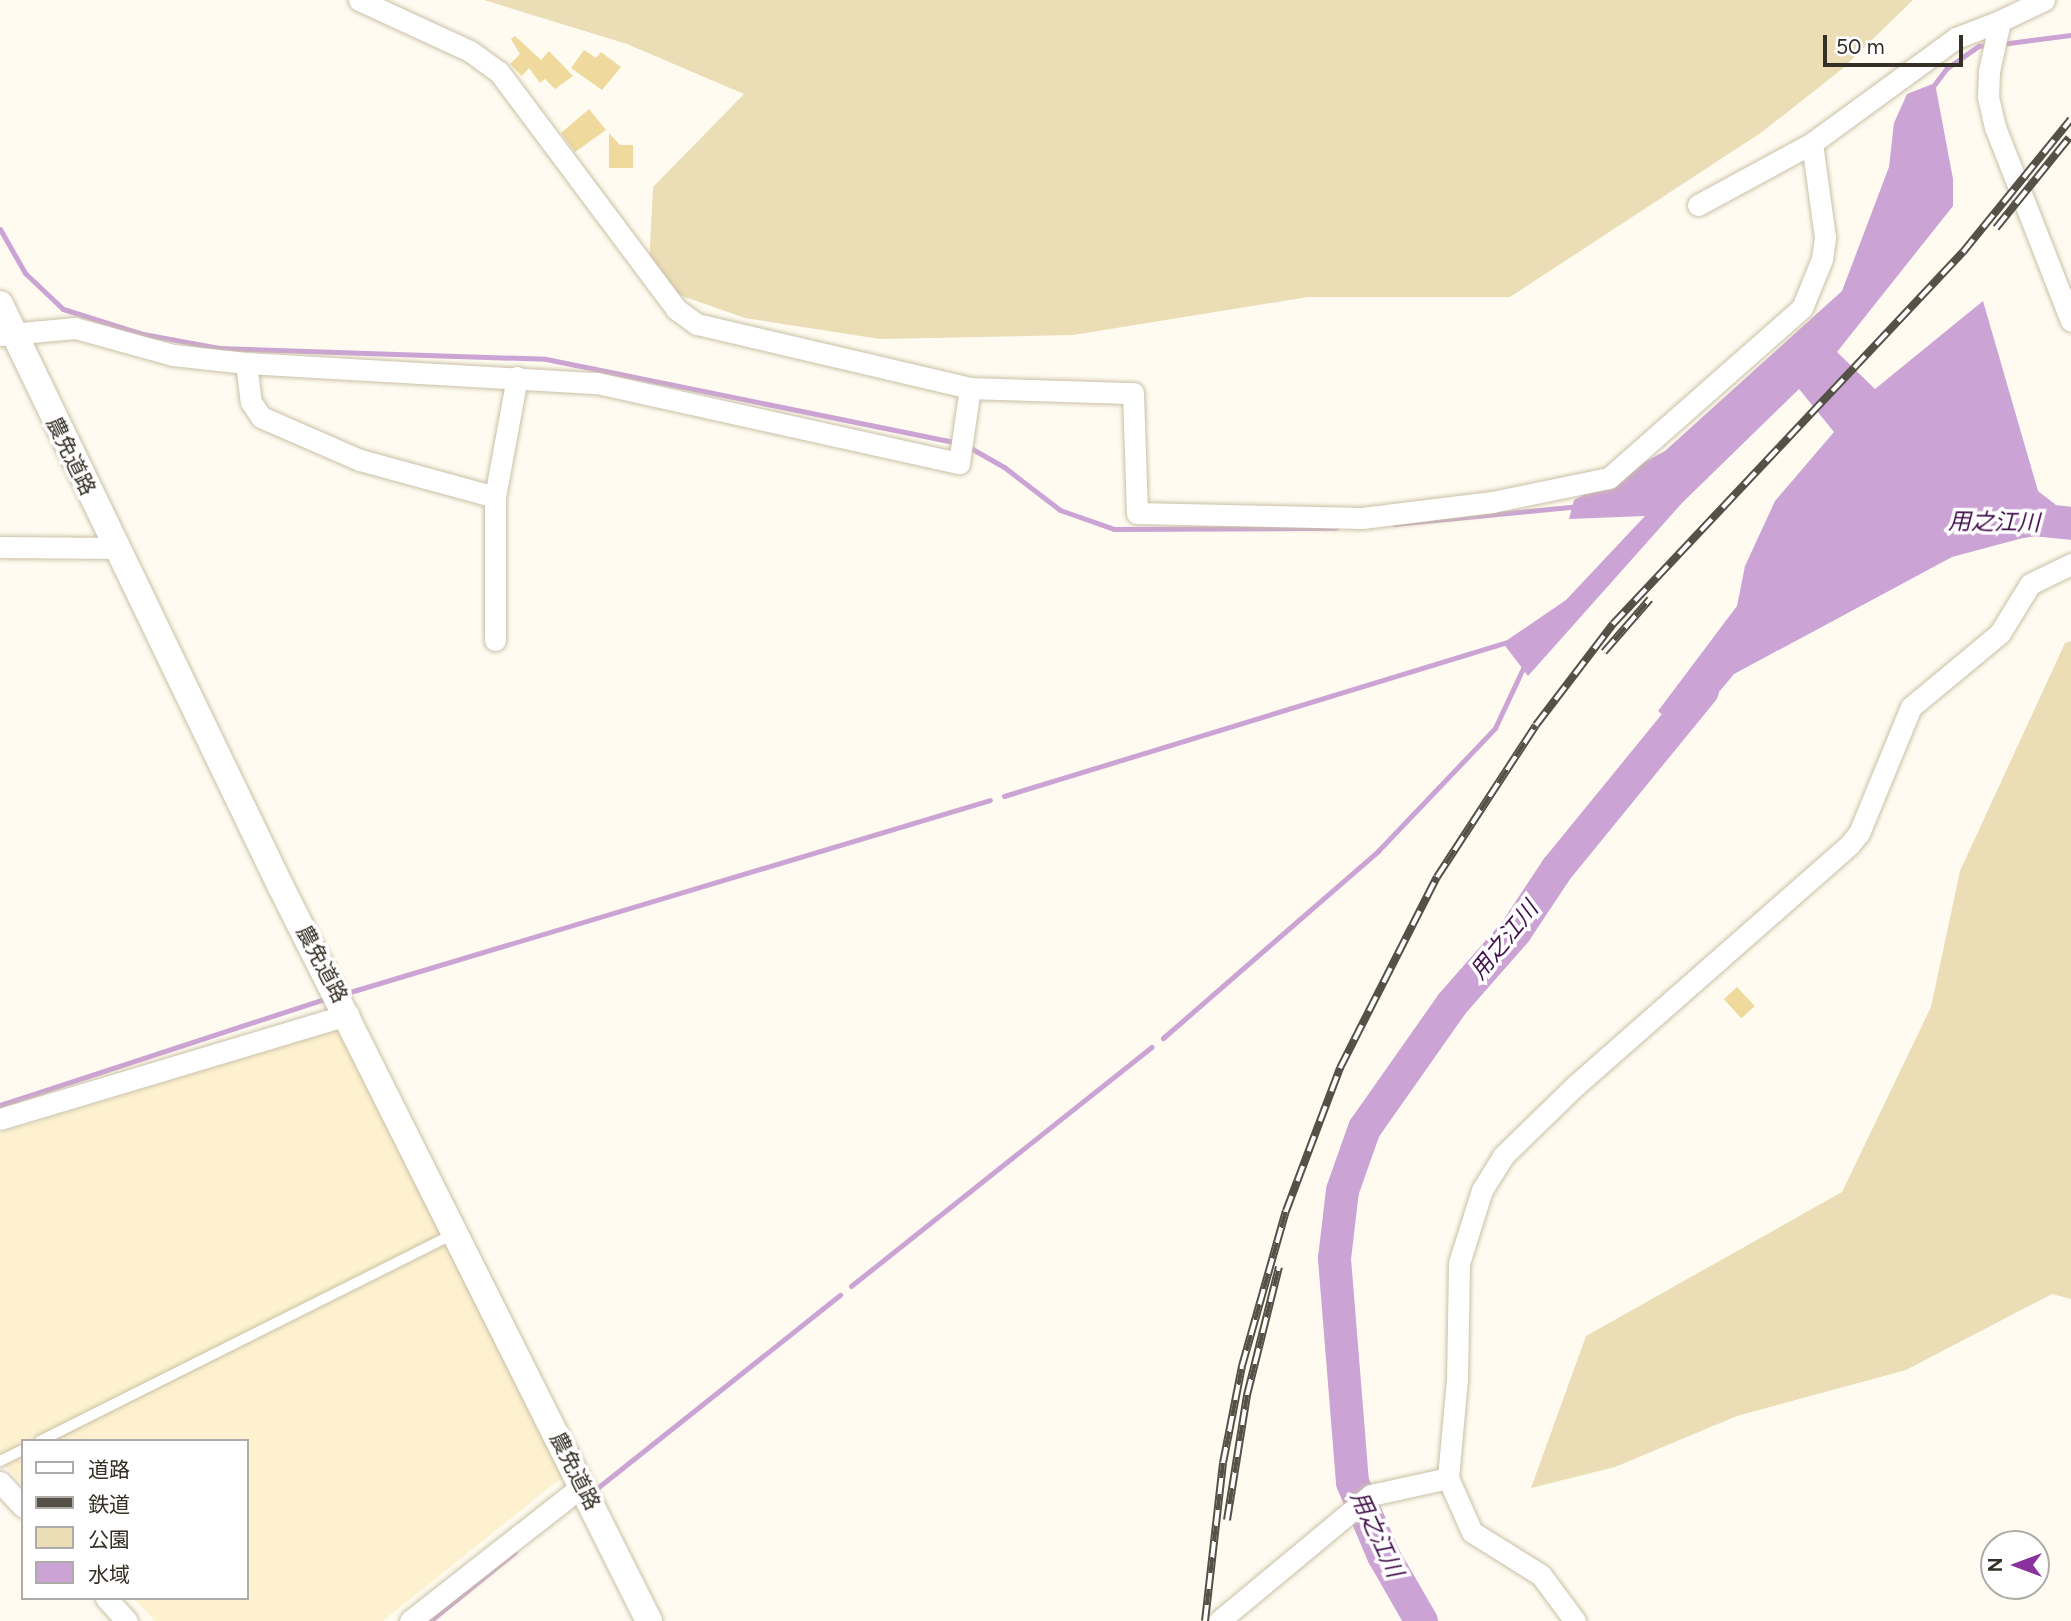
<!DOCTYPE html>
<meta charset="utf-8">
<style>
body{margin:0}
#map{position:relative;width:2071px;height:1621px;overflow:hidden;background:#fffbf0;font-family:Figtree,"Noto Sans JP",sans-serif}
div>[style]{position:absolute}
[style*='--x']{left:calc(var(--x)*1px);top:calc(var(--y)*1px);width:calc(var(--w)*1px);rotate:calc(var(--a)*1deg)}
.built>*{inset:0;background:#fdf1cf}
.green>*{inset:0;background:#ebddb6}
.water>*{inset:0;background:#cba3d4}
.stream>*{height:5px;margin:-2.5px;padding:0 2.5px;transform-origin:2.5px;border-radius:2.5px;background:#cba3d4}
.river>*{height:33px;margin:-16.5px;padding:0 16.5px;transform-origin:16.5px;border-radius:16.5px;background:#cba3d4}
.building>*{inset:0;background:#efd99c;transform-origin:0 0}
.roads{filter:drop-shadow(0 0 2px #c9c0a6) drop-shadow(0 0 2px #c9c0a6)}
.service>*{height:10px;margin:-5px;padding:0 5px;transform-origin:5px;border-radius:5px;background:#fff}
.minor>*{height:21px;margin:-10.5px;padding:0 10.5px;transform-origin:10.5px;border-radius:10.5px;background:#fff}
.tertiary>*{height:26px;margin:-13px;padding:0 13px;transform-origin:13px;border-radius:13px;background:#fff}
.rail>*{height:8px;margin-top:-4px;transform-origin:0;background:repeating-linear-gradient(90deg,#fff 0 16px,#555147 0 32px);box-sizing:border-box;border-block:2px solid #555147}
span{translate:-50% -50%;white-space:nowrap;text-align:center;line-height:1.15;-webkit-text-stroke:7px #fff;paint-order:stroke}
.street-label{font-size:21px;color:#343026}
.water-label{font-size:23px;color:#42104c;font-style:italic}
.legend{position:absolute;left:21px;top:1439px;width:228px;height:161px;box-sizing:border-box;background:#fff;border:2px solid #aeaca8;margin:0;padding:9px 12px;list-style:none;font-size:21px;color:#343026}
.legend li{display:flex;align-items:center;gap:14px;height:35px}
.legend b{width:35px;border:2px solid #aeaca8}
.north{position:absolute;left:1980px;top:1530px;width:70px;height:70px;box-sizing:border-box;background:#fff;border:2px solid #aeaca8;border-radius:50%;rotate:270deg;font-size:19px;font-weight:700;line-height:28px;text-align:center;color:#343026}
.north::after{content:'';display:block;margin:auto;width:24px;height:32px;background:#8a319d;clip-path:polygon(50% 0,100% 100%,50% 72%,0 100%)}
.scale{position:absolute;left:1823px;top:35px;width:140px;height:32px;box-sizing:border-box;border:4px solid #343026;border-top:0;padding-left:9px;font-size:21px;line-height:24px;white-space:nowrap;color:#343026;-webkit-text-stroke:5px #fff;paint-order:stroke}
</style>
<div id="map">
<div class="built">
<div style="clip-path:polygon(344px 1028px,565px 1475px,383px 1621px,155px 1621px,133px 1598px,247px 1598px,247px 1441px,23px 1441px,23px 1484px,0 1461px,0 1133px)"></div>
</div>
<div class="green">
<div style="clip-path:polygon(484px 0,1913px 0,1842px 69px,1762px 132px,1510px 297px,1308px 297px,1073px 335px,880px 339px,745px 318px,648px 284px,653px 187px,744px 94px,627px 44px)"></div>
<div style="clip-path:polygon(2071px 641px,2071px 1299px,2052px 1294px,1906px 1370px,1737px 1416px,1615px 1467px,1531px 1488px,1586px 1336px,1842px 1192px,1931px 1007px,1960px 871px,2065px 643px)"></div>
</div>
<div class="water">
<div style="clip-path:polygon(1935px 83px,1953px 179px,1953px 206px,1837px 352px,1875px 389px,1983px 301px,2038px 491px,2056px 505px,2045px 532px,1952px 557px,1734px 674px,1684px 734px,1658px 711px,1737px 606px,1745px 566px,1775px 501px,1834px 432px,1799px 389px,1682px 503px,1528px 676px,1503px 643px,1566px 600px,1645px 516px,1569px 519px,1574px 500px,1665px 451px,1842px 291px,1889px 167px,1894px 123px,1907px 94px)"></div>
</div>
<div class="stream">
<div style="--x:2001;--y:44;--w:71;--a:-7.3"></div>
<div style="--x:1931;--y:89;--w:26;--a:-53"></div>
<div style="--x:1947;--y:68;--w:39;--a:-35"></div>
<div style="--x:1979;--y:46;--w:9;--a:-6"></div>
<div style="--x:0;--y:229;--w:51;--a:60.4"></div>
<div style="--x:25;--y:273;--w:52;--a:43.5"></div>
<div style="--x:63;--y:309;--w:84;--a:17.4"></div>
<div style="--x:143;--y:334;--w:77;--a:10.4"></div>
<div style="--x:219;--y:348;--w:327;--a:1.9"></div>
<div style="--x:546;--y:359;--w:416;--a:11.5"></div>
<div style="--x:967;--y:446;--w:43;--a:29.6"></div>
<div style="--x:1004;--y:467;--w:71;--a:37.5"></div>
<div style="--x:1060;--y:510;--w:57;--a:19.4"></div>
<div style="--x:1114;--y:529;--w:222;--a:-0.3"></div>
<div style="--x:1394;--y:524;--w:187;--a:-5.5"></div>
<div style="--x:1004;--y:796;--w:526;--a:-17.02"></div>
<div style="--x:350;--y:992;--w:668;--a:-16.7"></div>
<div style="--x:1163;--y:1038;--w:285;--a:-41"></div>
<div style="--x:1378;--y:851;--w:170;--a:-46.4"></div>
<div style="--x:1495;--y:728;--w:71;--a:-64.9"></div>
<div style="--x:0;--y:1105;--w:341;--a:-18.1"></div>
<div style="--x:851;--y:1286;--w:384;--a:-38.5"></div>
<div style="--x:596;--y:1489;--w:312;--a:-38.5"></div>
<div style="--x:430;--y:1621;--w:109;--a:-39.1"></div>
</div>
<div class="river">
<div style="--x:2007;--y:523;--w:27;--a:-8"></div>
<div style="--x:2034;--y:519;--w:37;--a:6"></div>
<div style="--x:1421;--y:1621;--w:76;--a:-119.9"></div>
<div style="--x:1383;--y:1555;--w:79;--a:-113"></div>
<div style="--x:1352;--y:1482;--w:225;--a:-94.6"></div>
<div style="--x:1334;--y:1258;--w:68;--a:-83.3"></div>
<div style="--x:1342;--y:1190;--w:66;--a:-70.5"></div>
<div style="--x:1364;--y:1128;--w:151;--a:-54.9"></div>
<div style="--x:1451;--y:1004;--w:97;--a:-48.8"></div>
<div style="--x:1515;--y:931;--w:74;--a:-56.5"></div>
<div style="--x:1556;--y:869;--w:231;--a:-50.8"></div>
</div>
<div class="building">
<div style="clip-path:polygon(515px 36px,541px 60px,549px 51px,573px 76px,555px 89px,545px 79px,540px 83px,529px 68px,522px 76px,510px 64px,520px 54px,511px 39px)"></div>
<div style="clip-path:polygon(584px 50px,596px 58px,601px 52px,621px 67px,602px 90px,571px 68px)"></div>
<div style="clip-path:polygon(589px 109px,606px 130px,575px 152px,561px 133px)"></div>
<div style="clip-path:polygon(609px 133px,620px 145px,633px 145px,633px 168px,609px 168px)"></div>
<div style="left:1737px;top:987px;width:26px;height:18px;rotate:47deg"></div>
</div>
<div class="roads">
<div class="service">
<div style="--x:40;--y:1441;--w:463;--a:-26.6"></div>
<div style="--x:0;--y:1461;--w:25;--a:-26"></div>
</div>
<div class="minor">
<div style="--x:359;--y:0;--w:122;--a:24.7"></div>
<div style="--x:470;--y:51;--w:36;--a:36"></div>
<div style="--x:499;--y:72;--w:296;--a:53.2"></div>
<div style="--x:676;--y:309;--w:26;--a:36"></div>
<div style="--x:697;--y:324;--w:280;--a:13.2"></div>
<div style="--x:970;--y:388;--w:163;--a:1.8"></div>
<div style="--x:1133;--y:393;--w:120;--a:88.1"></div>
<div style="--x:1137;--y:513;--w:225;--a:1.3"></div>
<div style="--x:1362;--y:518;--w:131;--a:-7"></div>
<div style="--x:1492;--y:502;--w:119;--a:-11.6"></div>
<div style="--x:1609;--y:478;--w:257;--a:-41.4"></div>
<div style="--x:1802;--y:308;--w:53;--a:-67.8"></div>
<div style="--x:1822;--y:259;--w:22;--a:-82"></div>
<div style="--x:1825;--y:237;--w:95;--a:-97.9"></div>
<div style="--x:2044;--y:0;--w:49;--a:154.5"></div>
<div style="--x:2000;--y:21;--w:51;--a:102.4"></div>
<div style="--x:1989;--y:71;--w:26;--a:92"></div>
<div style="--x:1988;--y:97;--w:31;--a:77"></div>
<div style="--x:1995;--y:127;--w:208;--a:68.6"></div>
<div style="--x:1698;--y:205;--w:130;--a:-28.5"></div>
<div style="--x:1812;--y:143;--w:178;--a:-36.1"></div>
<div style="--x:1956;--y:38;--w:47;--a:-21.1"></div>
<div style="--x:0;--y:335;--w:75;--a:-5.3"></div>
<div style="--x:75;--y:328;--w:102;--a:15.4"></div>
<div style="--x:173;--y:355;--w:73;--a:6.3"></div>
<div style="--x:246;--y:363;--w:352;--a:3.3"></div>
<div style="--x:597;--y:383;--w:371;--a:12.5"></div>
<div style="--x:959;--y:463;--w:76;--a:-81.7"></div>
<div style="--x:246;--y:363;--w:39;--a:83"></div>
<div style="--x:251;--y:402;--w:18;--a:56"></div>
<div style="--x:261;--y:417;--w:108;--a:23.5"></div>
<div style="--x:360;--y:460;--w:140;--a:15.3"></div>
<div style="--x:0;--y:547;--w:116;--a:0.5"></div>
<div style="--x:495;--y:640;--w:143;--a:-90"></div>
<div style="--x:495;--y:497;--w:122;--a:-79.6"></div>
<div style="--x:0;--y:1119;--w:364;--a:-16.7"></div>
<div style="--x:0;--y:1482;--w:34;--a:47"></div>
<div style="--x:106;--y:1598;--w:31;--a:48"></div>
<div style="--x:410;--y:1621;--w:219;--a:-38.1"></div>
<div style="--x:1219;--y:1621;--w:197;--a:-39.7"></div>
<div style="--x:1371;--y:1495;--w:79;--a:-12.4"></div>
<div style="--x:1575;--y:1621;--w:57;--a:-126.5"></div>
<div style="--x:1541;--y:1575;--w:81;--a:-148.1"></div>
<div style="--x:1472;--y:1532;--w:59;--a:-114"></div>
<div style="--x:1448;--y:1478;--w:98;--a:-84.8"></div>
<div style="--x:1457;--y:1380;--w:117;--a:-89"></div>
<div style="--x:1459;--y:1263;--w:77;--a:-72.5"></div>
<div style="--x:1482;--y:1190;--w:40;--a:-58"></div>
<div style="--x:1503;--y:1156;--w:102;--a:-44.2"></div>
<div style="--x:1576;--y:1085;--w:365;--a:-41.3"></div>
<div style="--x:1850;--y:844;--w:14;--a:-51"></div>
<div style="--x:1859;--y:833;--w:136;--a:-67.6"></div>
<div style="--x:1911;--y:707;--w:116;--a:-39.7"></div>
<div style="--x:2000;--y:633;--w:57;--a:-58.5"></div>
<div style="--x:2030;--y:584;--w:46;--a:-26"></div>
</div>
<div class="tertiary">
<div style="--x:0;--y:304;--w:647;--a:64.27"></div>
<div style="--x:281;--y:887;--w:821;--a:63.37"></div>
</div>
</div>
<div class="rail">
<div style="--x:1996;--y:228;--w:116;--a:-51"></div>
<div style="--x:1604;--y:652;--w:70;--a:-49"></div>
<div style="--x:1227;--y:1520;--w:127;--a:-80.9"></div>
<div style="--x:1247;--y:1395;--w:132;--a:-76"></div>
<div style="--x:1205;--y:1621;--w:159;--a:-83.5"></div>
<div style="--x:1223;--y:1463;--w:99;--a:-78.9"></div>
<div style="--x:1242;--y:1366;--w:161;--a:-74.2"></div>
<div style="--x:1286;--y:1211;--w:153;--a:-69.3"></div>
<div style="--x:1340;--y:1068;--w:214;--a:-63.1"></div>
<div style="--x:1437;--y:877;--w:181;--a:-56.9"></div>
<div style="--x:1536;--y:725;--w:127;--a:-52.7"></div>
<div style="--x:1613;--y:624;--w:511;--a:-46.75"></div>
<div style="--x:1963;--y:252;--w:171;--a:-50.9"></div>
</div>
<div class="street-label">
<span style="left:71px;top:456px;rotate:64deg">農免道路</span>
<span style="left:322px;top:964px;rotate:62deg">農免道路</span>
<span style="left:575px;top:1471px;rotate:63deg">農免道路</span>
</div>
<div class="water-label">
<span style="left:1994px;top:522px;rotate:1deg">用之江川</span>
<span style="left:1504px;top:940px;rotate:-51deg">用之江川</span>
<span style="left:1377px;top:1534px;rotate:65deg">用之江川</span>
</div>
<ul class="legend">
<li><b style="height:9px;background:#fff"></b>道路</li>
<li><b style="height:9px;background:#555147"></b>鉄道</li>
<li><b style="height:19px;background:#ebddb6"></b>公園</li>
<li><b style="height:19px;background:#cba3d4"></b>水域</li>
</ul>
<div class="north">N</div>
<div class="scale">50 m</div>
</div>
